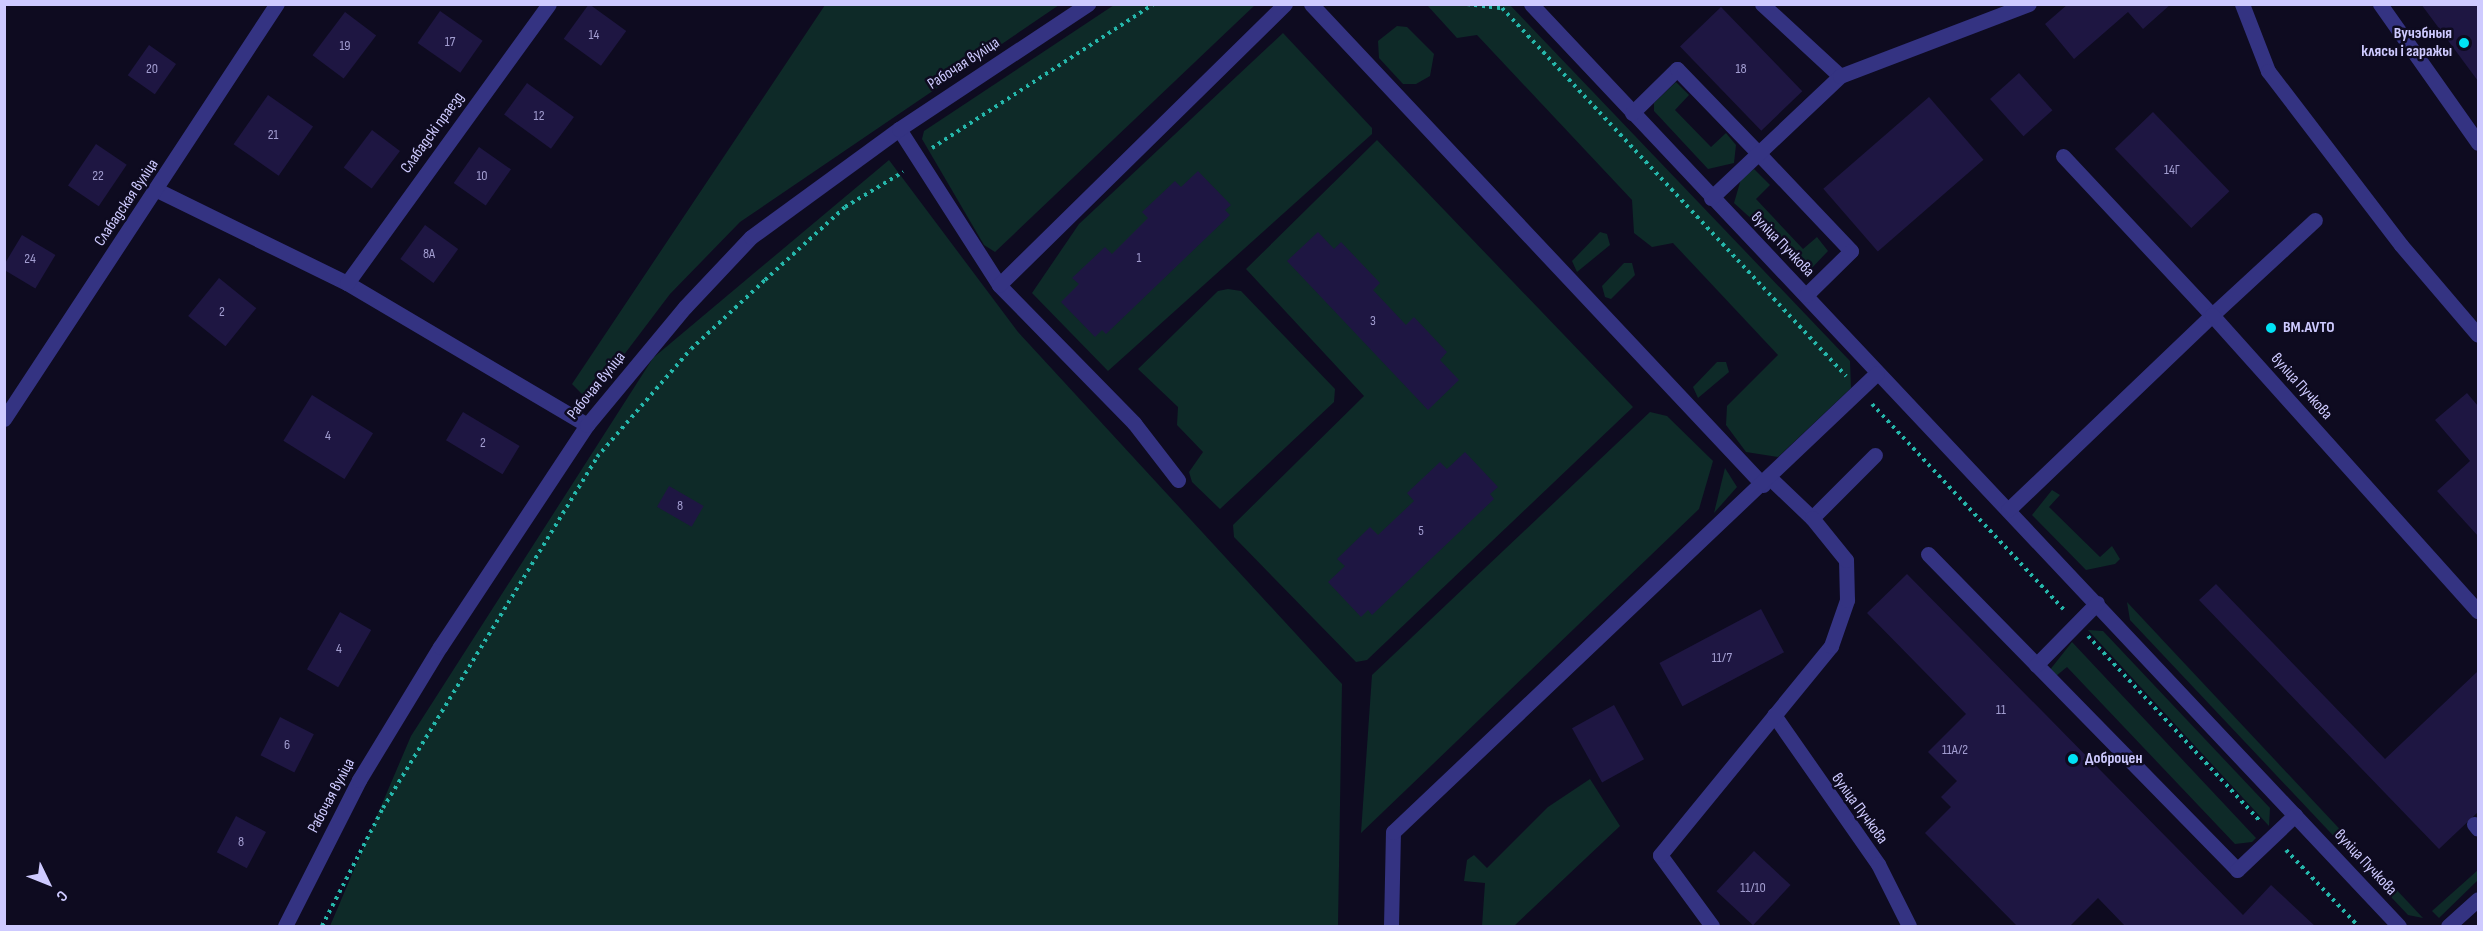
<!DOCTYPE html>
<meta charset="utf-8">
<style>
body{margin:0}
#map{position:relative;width:2483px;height:931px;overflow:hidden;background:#0e0b20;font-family:"Sofia Sans Condensed",sans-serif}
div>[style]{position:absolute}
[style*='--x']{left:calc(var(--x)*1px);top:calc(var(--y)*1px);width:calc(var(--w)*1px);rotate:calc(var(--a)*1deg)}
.green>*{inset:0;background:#0e2a28}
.building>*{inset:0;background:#1e1642;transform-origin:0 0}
.path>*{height:4px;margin-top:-2px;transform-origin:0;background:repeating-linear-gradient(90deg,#25b7ab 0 3px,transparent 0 7.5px)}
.minor>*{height:15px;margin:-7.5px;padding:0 7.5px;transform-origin:7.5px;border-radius:7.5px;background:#343382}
.dots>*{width:16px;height:16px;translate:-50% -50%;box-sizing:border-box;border:3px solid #0e0b20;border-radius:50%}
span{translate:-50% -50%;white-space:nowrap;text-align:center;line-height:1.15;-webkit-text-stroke:5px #0e0b20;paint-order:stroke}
.number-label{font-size:14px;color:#a29dd0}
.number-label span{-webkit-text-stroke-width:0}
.poi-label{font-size:16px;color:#cecaff;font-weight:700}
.right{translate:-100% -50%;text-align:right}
.left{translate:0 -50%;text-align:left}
.street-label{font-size:16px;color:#cecaff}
.frame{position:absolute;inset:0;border:6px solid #cecaff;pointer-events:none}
.north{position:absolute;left:18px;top:853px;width:60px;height:60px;-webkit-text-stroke:4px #0e0b20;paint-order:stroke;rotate:133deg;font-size:16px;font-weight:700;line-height:24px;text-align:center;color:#cecaff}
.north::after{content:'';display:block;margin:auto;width:21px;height:27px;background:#cecaff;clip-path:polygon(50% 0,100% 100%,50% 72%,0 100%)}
</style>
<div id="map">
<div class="green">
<div style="clip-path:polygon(825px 5px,1059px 5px,740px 222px,670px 294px,589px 401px,572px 384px)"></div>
<div style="clip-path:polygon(1114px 5px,1255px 5px,995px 252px,984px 245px,922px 139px,924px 131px)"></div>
<div style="clip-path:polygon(1427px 5px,1510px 5px,1850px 361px,1851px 388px,1778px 457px,1746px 452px,1726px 425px,1727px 406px,1778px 355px,1673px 243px,1652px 247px,1634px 233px,1632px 200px,1477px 35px,1457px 38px)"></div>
<div style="clip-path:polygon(1397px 26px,1407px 27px,1434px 54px,1430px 76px,1416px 84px,1403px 84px,1379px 58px,1378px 41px)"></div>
<div style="clip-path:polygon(1283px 33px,1372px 128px,1372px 134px,1108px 371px,1032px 293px,1079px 224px)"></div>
<div style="clip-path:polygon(1676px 82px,1689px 95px,1675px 110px,1711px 147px,1726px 133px,1736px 145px,1734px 163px,1708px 169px,1654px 111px,1654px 103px)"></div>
<div style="clip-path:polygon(1377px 140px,1633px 407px,1367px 660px,1356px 662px,1234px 537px,1233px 525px,1364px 396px,1246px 269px)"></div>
<div style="clip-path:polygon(889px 160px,1018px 332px,1342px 684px,1338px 926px,330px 926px,411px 736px,653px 358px)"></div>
<div style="clip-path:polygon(1754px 169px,1770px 185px,1756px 199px,1803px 249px,1817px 237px,1828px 251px,1809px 271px,1734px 203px,1741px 179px)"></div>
<div style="clip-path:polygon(1600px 232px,1607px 234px,1610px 245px,1577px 272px,1572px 261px)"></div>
<div style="clip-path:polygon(1624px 263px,1632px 263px,1635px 275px,1611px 299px,1605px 297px,1602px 286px)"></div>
<div style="clip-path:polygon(1228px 289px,1241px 291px,1335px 389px,1334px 402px,1220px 509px,1192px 482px,1189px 472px,1203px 452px,1177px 425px,1178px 407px,1138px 369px,1218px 291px)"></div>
<div style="clip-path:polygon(1717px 362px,1726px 362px,1729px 372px,1698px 398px,1693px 387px)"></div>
<div style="clip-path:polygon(1650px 412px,1667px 416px,1713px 461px,1699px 509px,1361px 833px,1372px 675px)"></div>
<div style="clip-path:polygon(1725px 468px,1737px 487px,1714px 513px)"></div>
<div style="clip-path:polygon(2052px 490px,2060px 495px,2049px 507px,2100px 557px,2112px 546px,2120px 559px,2115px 564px,2086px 570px,2032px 515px)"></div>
<div style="clip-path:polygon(2127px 602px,2423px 918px,2408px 915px,2130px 620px)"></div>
<div style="clip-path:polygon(2088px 630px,2103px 631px,2270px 808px,2269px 826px)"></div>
<div style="clip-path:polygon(2072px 642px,2256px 838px,2252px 842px,2235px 844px,2067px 667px,2056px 676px,2049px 671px)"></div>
<div style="clip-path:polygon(1590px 779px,1620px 826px,1514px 926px,1482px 926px,1485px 883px,1464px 881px,1467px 860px,1474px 855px,1487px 868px,1548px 807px)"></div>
<div style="clip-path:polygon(2478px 870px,2478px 880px,2439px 918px,2432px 911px)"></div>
</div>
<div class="building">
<div style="left:589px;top:4px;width:46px;height:43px;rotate:36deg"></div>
<div style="clip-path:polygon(2068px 4px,2171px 4px,2143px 29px,2128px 12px,2074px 59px,2045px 24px)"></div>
<div style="clip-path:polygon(2421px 4px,2478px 4px,2478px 81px)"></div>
<div style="left:1721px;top:7px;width:117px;height:57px;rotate:46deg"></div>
<div style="left:440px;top:11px;width:52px;height:39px;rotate:35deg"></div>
<div style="left:345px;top:12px;width:39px;height:54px;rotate:37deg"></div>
<div style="left:149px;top:45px;width:33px;height:37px;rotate:35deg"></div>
<div style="left:2019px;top:73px;width:50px;height:39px;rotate:48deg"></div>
<div style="left:527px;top:83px;width:58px;height:39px;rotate:36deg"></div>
<div style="left:268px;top:95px;width:55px;height:60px;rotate:35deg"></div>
<div style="left:1929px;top:97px;width:83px;height:140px;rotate:49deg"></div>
<div style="left:2153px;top:112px;width:110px;height:53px;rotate:46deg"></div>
<div style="left:372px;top:130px;width:35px;height:47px;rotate:37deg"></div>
<div style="left:96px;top:144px;width:37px;height:50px;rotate:34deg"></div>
<div style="left:479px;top:147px;width:39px;height:44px;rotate:35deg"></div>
<div style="clip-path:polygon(1198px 171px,1231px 205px,1225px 210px,1230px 215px,1106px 334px,1102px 330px,1095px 337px,1061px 302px,1079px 284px,1072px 278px,1105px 247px,1112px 254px,1148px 218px,1142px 212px,1175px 181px,1181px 187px)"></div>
<div style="left:425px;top:225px;width:41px;height:42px;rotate:36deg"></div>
<div style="clip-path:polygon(1318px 232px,1334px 249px,1341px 242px,1380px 283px,1373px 290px,1406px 325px,1414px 317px,1447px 352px,1440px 360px,1459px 380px,1428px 410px,1287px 261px)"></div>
<div style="left:22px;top:235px;width:39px;height:39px;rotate:31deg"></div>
<div style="left:219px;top:278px;width:48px;height:49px;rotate:39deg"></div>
<div style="clip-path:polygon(2467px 393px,2478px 406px,2478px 536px,2437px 491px,2470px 461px,2435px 420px)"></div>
<div style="left:312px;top:395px;width:72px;height:54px;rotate:32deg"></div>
<div style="left:463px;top:412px;width:66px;height:33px;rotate:31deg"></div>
<div style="clip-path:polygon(1465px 452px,1498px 487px,1490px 494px,1494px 499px,1372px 615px,1368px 610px,1361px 617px,1328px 582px,1345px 566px,1337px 559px,1370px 527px,1378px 535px,1414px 501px,1407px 493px,1440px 462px,1447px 469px)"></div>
<div style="left:669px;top:486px;width:40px;height:24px;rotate:30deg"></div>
<div style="clip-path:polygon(1907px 574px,2243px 915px,2271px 885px,2316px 927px,2126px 927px,2098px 898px,2069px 927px,2018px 927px,1925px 833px,1951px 807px,1941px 797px,1957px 781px,1928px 752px,1966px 714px,1867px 613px)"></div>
<div style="clip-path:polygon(2216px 584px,2385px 759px,2478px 671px,2478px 812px,2439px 849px,2199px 600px)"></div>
<div style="left:1761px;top:609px;width:49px;height:115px;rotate:62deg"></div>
<div style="left:340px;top:612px;width:36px;height:66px;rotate:30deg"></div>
<div style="left:1614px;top:705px;width:62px;height:48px;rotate:61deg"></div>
<div style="left:280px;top:717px;width:38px;height:43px;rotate:27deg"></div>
<div style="left:236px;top:816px;width:34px;height:41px;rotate:28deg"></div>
<div style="left:1754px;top:851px;width:50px;height:55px;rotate:43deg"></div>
</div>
<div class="path">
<div style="--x:1467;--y:4;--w:35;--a:7"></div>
<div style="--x:1502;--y:8;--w:504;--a:46.93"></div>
<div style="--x:932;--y:148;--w:265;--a:-33"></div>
<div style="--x:1872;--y:404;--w:283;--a:47"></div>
<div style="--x:2088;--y:636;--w:254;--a:47.1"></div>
<div style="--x:2286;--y:850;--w:105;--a:46.5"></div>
<div style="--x:322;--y:926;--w:133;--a:-62.7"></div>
<div style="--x:383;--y:808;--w:411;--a:-58.6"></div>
<div style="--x:597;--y:457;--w:143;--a:-49"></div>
<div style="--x:691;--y:349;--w:101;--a:-43"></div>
<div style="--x:765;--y:280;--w:108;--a:-42.4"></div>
<div style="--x:845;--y:207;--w:68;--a:-31.1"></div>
</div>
<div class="minor">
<div style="--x:1311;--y:4;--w:660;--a:46.78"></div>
<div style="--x:1531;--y:4;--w:1266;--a:46.73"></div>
<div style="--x:1762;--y:4;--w:106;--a:42.7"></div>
<div style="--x:2242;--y:4;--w:72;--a:68.8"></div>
<div style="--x:2268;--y:71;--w:219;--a:52.6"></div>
<div style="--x:2401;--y:245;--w:118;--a:49.5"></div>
<div style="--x:2380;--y:4;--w:170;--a:54.8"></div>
<div style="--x:1632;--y:113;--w:63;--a:-44.4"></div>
<div style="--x:1677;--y:69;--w:120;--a:46"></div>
<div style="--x:1760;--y:155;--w:132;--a:46.5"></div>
<div style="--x:1851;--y:251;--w:63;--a:135.6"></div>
<div style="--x:899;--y:129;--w:185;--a:57.3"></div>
<div style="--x:999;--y:285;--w:193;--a:45.6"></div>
<div style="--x:1134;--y:423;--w:72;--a:52.3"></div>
<div style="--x:2063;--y:156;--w:218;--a:46.9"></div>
<div style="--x:2212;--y:315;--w:140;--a:-42.7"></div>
<div style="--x:157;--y:190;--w:212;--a:26.1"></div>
<div style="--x:347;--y:283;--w:279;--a:30.6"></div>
<div style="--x:1711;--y:198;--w:178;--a:-43.4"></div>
<div style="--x:1840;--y:76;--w:202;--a:-20.9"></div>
<div style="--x:347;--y:283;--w:344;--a:-54.1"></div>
<div style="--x:999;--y:285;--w:401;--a:-44.5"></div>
<div style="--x:4;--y:419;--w:497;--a:-56.7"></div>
<div style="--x:1770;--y:478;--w:58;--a:43.6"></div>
<div style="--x:1812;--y:518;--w:89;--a:-45"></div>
<div style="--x:2008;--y:510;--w:282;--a:-43.7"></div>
<div style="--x:2212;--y:315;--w:398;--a:48.1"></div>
<div style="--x:1928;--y:554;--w:442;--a:45.6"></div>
<div style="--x:2237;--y:870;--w:80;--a:-43.5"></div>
<div style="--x:2036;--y:665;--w:87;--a:-45.5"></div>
<div style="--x:1774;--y:715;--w:182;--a:55.1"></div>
<div style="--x:1878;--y:864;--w:69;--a:63.4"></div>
<div style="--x:2474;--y:824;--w:6;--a:51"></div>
<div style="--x:285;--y:926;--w:164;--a:-63.1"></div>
<div style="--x:359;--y:780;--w:156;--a:-58.7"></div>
<div style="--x:440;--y:647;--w:266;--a:-56.5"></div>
<div style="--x:587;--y:425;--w:153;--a:-50.3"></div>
<div style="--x:685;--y:307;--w:96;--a:-46.7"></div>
<div style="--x:751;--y:237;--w:183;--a:-36.1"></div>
<div style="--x:899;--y:129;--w:227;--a:-33.5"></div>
<div style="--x:1391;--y:926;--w:94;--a:-88.8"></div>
<div style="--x:1393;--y:832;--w:667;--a:-43.48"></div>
<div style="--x:1712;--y:926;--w:88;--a:-126.2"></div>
<div style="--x:1660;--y:855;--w:270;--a:-50.7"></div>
<div style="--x:1831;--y:646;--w:49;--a:-70.8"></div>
<div style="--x:1847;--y:600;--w:40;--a:-91.4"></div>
<div style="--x:1846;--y:560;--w:54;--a:-129"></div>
<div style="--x:2448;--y:926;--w:40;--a:-42"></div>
</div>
<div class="dots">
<div style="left:2464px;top:43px;background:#00e2f5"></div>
<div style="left:2271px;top:328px;background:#00e2f5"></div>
<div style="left:2073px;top:759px;background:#00e2f5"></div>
</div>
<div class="number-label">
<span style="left:594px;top:35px">14</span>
<span style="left:450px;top:42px">17</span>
<span style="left:345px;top:46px">19</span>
<span style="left:152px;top:69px">20</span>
<span style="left:1741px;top:69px">18</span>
<span style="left:539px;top:116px">12</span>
<span style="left:273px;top:135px">21</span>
<span style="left:2172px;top:170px">14Г</span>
<span style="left:98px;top:176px">22</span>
<span style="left:482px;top:176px">10</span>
<span style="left:429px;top:254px">8А</span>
<span style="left:1139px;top:258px">1</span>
<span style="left:30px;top:259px">24</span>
<span style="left:222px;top:312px">2</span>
<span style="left:1373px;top:321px">3</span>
<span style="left:328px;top:436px">4</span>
<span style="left:483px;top:443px">2</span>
<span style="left:680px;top:506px">8</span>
<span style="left:1421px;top:531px">5</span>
<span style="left:339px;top:649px">4</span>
<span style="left:1722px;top:658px">11/7</span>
<span style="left:2001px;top:710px">11</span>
<span style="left:287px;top:745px">6</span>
<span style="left:1955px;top:750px">11А/2</span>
<span style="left:241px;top:842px">8</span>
<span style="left:1753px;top:888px">11/10</span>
</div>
<div class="poi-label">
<span class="right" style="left:2452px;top:43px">Вучэбныя<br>клясы і гаражы</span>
<span class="left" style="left:2283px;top:328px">BM.AVTO</span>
<span class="left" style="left:2085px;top:759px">Доброцен</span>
</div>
<div class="street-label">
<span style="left:964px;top:64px;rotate:-33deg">Рабочая вуліца</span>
<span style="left:433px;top:133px;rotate:-54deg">Слабадскі праезд</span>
<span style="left:127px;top:203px;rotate:-56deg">Слабадская вуліца</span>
<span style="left:1782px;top:245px;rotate:46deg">вуліца Пучкова</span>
<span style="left:597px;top:386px;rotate:-51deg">Рабочая вуліца</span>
<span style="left:2301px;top:387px;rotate:48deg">вуліца Пучкова</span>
<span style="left:332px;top:796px;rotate:-62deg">Рабочая вуліца</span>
<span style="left:1859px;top:809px;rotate:54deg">вуліца Пучкова</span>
<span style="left:2365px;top:863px;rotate:47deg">вуліца Пучкова</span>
</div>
<div class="frame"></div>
<div class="north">С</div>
</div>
